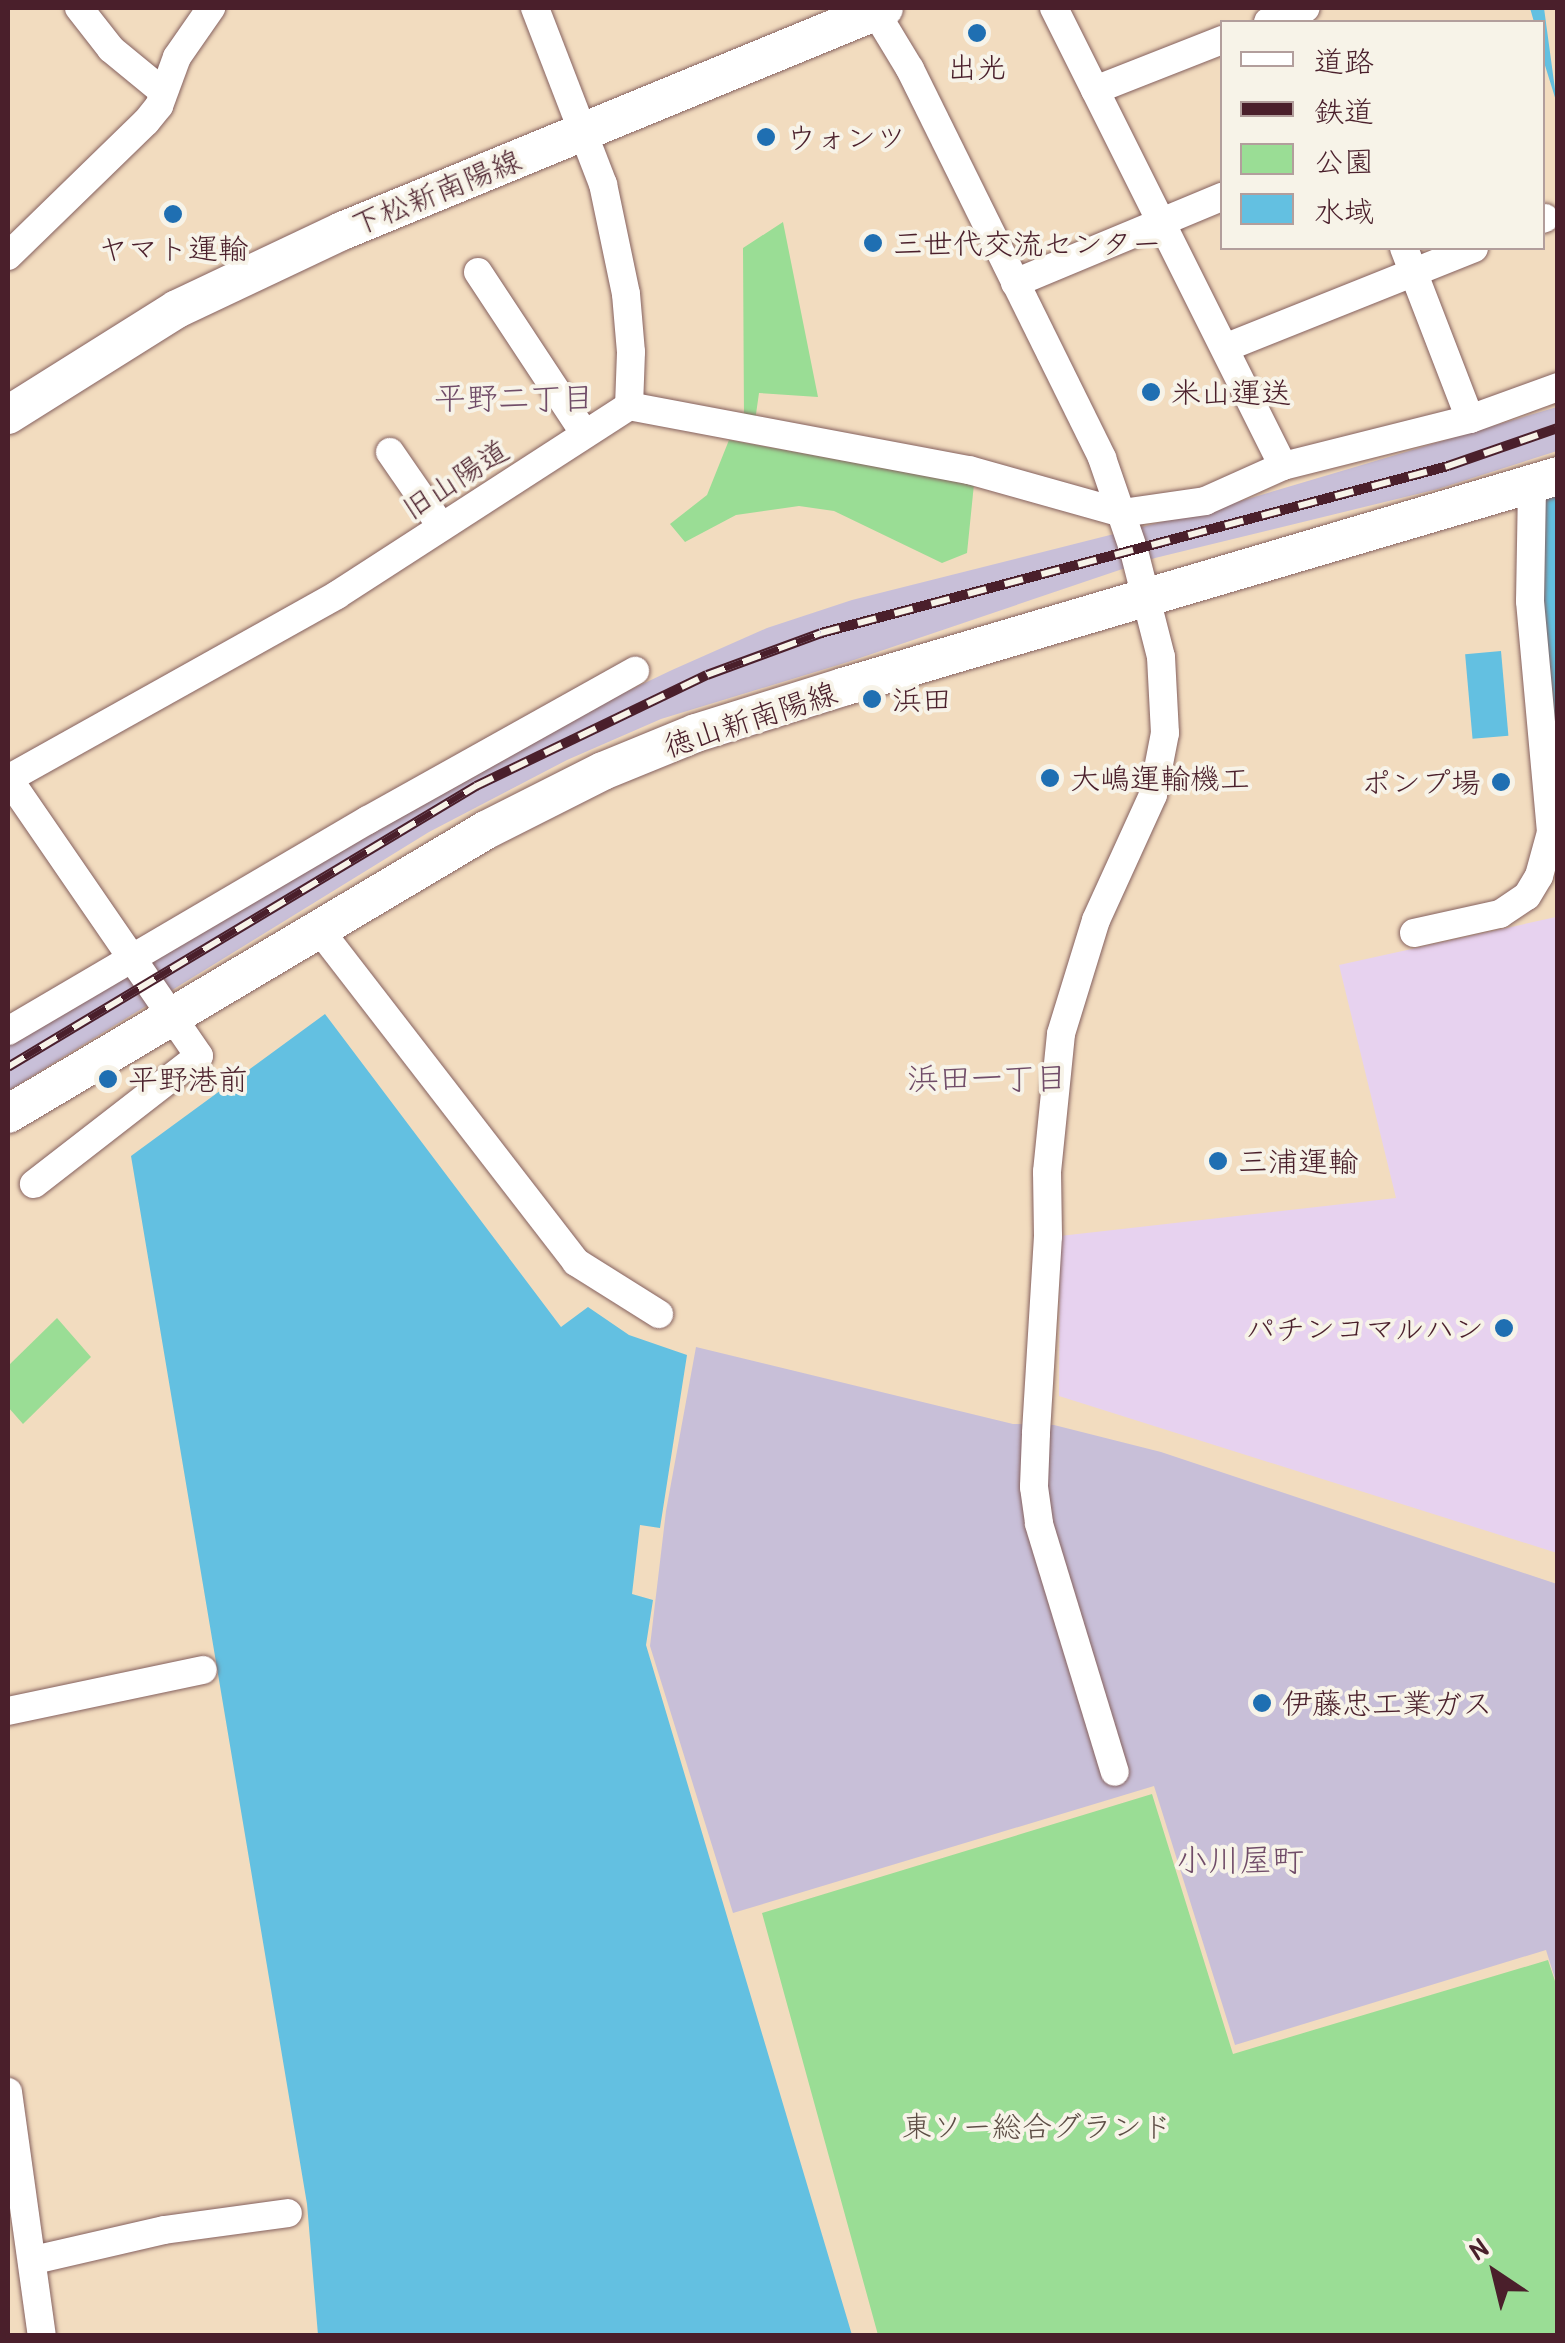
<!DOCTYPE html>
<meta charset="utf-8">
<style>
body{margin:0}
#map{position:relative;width:1565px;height:2343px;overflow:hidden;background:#f2dcbf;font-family:"Patrick Hand","Klee One",sans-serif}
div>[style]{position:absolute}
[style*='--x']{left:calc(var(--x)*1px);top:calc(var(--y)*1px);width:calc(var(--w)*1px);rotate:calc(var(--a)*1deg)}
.built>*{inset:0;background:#e7d2ef}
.industrial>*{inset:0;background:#c8bfd8}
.green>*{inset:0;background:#9add95}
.water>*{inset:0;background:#63c0e1;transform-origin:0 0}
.roads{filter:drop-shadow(0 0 2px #85615f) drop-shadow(0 0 2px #85615f)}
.minor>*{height:28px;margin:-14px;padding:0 14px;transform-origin:14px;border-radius:14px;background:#fff}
.major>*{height:38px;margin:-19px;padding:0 19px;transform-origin:19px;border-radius:19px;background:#fff}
.rail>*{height:10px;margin-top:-5px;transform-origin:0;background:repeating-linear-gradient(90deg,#f7f3e8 0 19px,#4a1f2b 0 38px);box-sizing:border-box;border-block:2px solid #4a1f2b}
.dots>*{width:28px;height:28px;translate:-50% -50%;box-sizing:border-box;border:5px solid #f7f3e8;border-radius:50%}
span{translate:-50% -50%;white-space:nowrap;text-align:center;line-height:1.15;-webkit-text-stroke:8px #f7f3e8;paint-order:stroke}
.poi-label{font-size:30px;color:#4a1f2b}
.left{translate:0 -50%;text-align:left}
.right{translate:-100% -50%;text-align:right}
.street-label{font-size:30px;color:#4a1f2b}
.park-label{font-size:30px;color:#5e4e46}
.neighbourhood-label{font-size:32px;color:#704c68}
.frame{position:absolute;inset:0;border:10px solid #4a1f2b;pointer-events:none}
.legend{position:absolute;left:1220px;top:20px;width:325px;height:230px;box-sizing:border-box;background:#f7f3e8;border:2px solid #b29e9c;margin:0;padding:12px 18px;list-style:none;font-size:30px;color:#4a1f2b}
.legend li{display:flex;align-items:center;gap:20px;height:50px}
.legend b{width:50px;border:2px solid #b29e9c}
.north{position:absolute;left:1445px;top:2223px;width:100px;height:100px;-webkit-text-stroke:8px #f7f3e8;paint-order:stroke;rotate:325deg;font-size:28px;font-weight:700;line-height:40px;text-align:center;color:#4a1f2b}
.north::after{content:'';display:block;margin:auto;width:35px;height:45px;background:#4a1f2b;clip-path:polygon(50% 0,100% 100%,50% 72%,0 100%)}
</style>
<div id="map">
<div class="built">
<div style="clip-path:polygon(1556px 917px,1557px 1553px,1059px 1396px,1060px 1236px,1396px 1198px,1339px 965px)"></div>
</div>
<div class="industrial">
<div style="clip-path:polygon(1557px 407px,1557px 451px,1438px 489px,1155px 558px,848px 662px,661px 719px,567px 760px,429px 832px,8px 1091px,8px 1043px,500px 752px,672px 670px,767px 628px,852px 600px,1217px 508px)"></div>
<div style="clip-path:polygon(696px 1347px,1013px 1424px,1054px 1425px,1161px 1452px,1557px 1584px,1557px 1985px,1546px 1950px,1235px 2045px,1154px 1786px,733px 1913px,650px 1646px,666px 1511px)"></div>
</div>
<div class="green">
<div style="clip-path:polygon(783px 222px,818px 397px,759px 393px,755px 421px,744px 419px,743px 248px)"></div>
<div style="clip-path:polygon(729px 440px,974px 484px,967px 553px,942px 563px,834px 511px,799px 506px,736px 515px,685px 542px,670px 524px,707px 495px)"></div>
<div style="clip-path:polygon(57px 1318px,91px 1357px,23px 1424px,8px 1407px,8px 1366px)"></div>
<div style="clip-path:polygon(1152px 1794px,1233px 2054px,1548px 1960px,1558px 1990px,1557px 2335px,878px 2335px,762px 1913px)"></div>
</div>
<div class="water">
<div style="clip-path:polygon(1530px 8px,1544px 8px,1557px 104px,1543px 59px,1542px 22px,1534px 22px)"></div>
<div style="clip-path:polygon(1557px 462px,1557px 784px,1538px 601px,1542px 504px)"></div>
<div style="left:1501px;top:651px;width:85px;height:36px;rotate:85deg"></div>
<div style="clip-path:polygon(325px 1014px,561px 1327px,588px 1307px,629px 1335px,687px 1355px,660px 1528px,640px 1525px,632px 1594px,653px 1600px,646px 1645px,852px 2335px,318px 2335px,307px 2204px,131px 1156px)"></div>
</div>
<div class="roads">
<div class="minor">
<div style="--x:79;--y:8;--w:52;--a:52"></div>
<div style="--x:111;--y:49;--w:65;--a:39.4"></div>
<div style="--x:535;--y:8;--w:189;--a:68.9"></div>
<div style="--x:603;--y:184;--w:112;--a:78.2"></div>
<div style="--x:626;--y:294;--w:58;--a:85.1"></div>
<div style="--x:631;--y:352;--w:54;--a:92.1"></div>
<div style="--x:873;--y:8;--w:71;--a:58.8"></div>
<div style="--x:910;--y:69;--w:434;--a:63.7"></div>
<div style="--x:1102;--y:458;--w:98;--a:71"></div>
<div style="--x:1134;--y:551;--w:109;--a:75.7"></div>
<div style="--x:1161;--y:657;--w:76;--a:87"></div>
<div style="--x:1165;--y:733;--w:63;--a:101"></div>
<div style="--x:1153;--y:795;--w:137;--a:114.5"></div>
<div style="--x:1096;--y:920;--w:119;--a:107.1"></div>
<div style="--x:1061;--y:1034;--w:139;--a:95.8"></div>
<div style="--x:1047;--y:1172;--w:64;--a:89.1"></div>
<div style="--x:1048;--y:1236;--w:198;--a:93.5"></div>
<div style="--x:1036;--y:1434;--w:53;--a:92.2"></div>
<div style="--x:1034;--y:1487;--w:37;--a:82"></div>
<div style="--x:1039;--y:1524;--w:259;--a:73"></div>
<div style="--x:1054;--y:8;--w:512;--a:63.43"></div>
<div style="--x:1268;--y:22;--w:40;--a:-20.2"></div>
<div style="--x:1095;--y:90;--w:136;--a:-21.5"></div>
<div style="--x:1542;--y:219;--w:3;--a:-18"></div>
<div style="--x:1404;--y:248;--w:183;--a:68.9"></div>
<div style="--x:8;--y:256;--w:192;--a:-44.2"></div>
<div style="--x:146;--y:122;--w:21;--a:-51"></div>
<div style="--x:159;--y:106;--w:52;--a:-69.8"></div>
<div style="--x:177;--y:57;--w:60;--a:-55.2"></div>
<div style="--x:478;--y:272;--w:193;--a:56.6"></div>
<div style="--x:1015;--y:283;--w:224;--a:-22.6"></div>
<div style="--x:1227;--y:347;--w:266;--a:-21.8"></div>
<div style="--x:629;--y:406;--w:346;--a:10.7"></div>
<div style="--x:969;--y:470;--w:159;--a:15.7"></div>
<div style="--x:1122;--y:513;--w:84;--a:-8.2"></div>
<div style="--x:1205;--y:501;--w:85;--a:-24.2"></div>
<div style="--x:1283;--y:466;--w:193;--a:-14.1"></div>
<div style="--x:1470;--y:419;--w:94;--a:-20"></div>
<div style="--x:390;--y:452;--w:90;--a:55.4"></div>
<div style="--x:8;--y:778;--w:337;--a:55.5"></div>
<div style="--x:199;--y:1056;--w:209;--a:142.2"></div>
<div style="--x:8;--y:779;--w:377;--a:-29.2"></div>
<div style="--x:337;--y:595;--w:348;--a:-32.9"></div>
<div style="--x:318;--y:928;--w:422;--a:52.3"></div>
<div style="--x:576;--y:1262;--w:98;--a:32.1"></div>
<div style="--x:1414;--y:933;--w:88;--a:-12.5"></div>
<div style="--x:1500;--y:914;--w:32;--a:-34"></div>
<div style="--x:1527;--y:896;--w:23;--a:-59"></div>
<div style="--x:1539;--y:876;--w:46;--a:-74.7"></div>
<div style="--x:1551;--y:832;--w:232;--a:-95.2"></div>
<div style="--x:1530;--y:601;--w:118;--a:-89"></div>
<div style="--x:8;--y:1031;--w:417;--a:-30.4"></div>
<div style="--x:368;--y:820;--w:306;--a:-29.2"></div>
<div style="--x:8;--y:1711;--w:199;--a:-11.9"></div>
<div style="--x:8;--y:2092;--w:246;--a:82.1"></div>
<div style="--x:34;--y:2260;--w:133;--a:-13"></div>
<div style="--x:164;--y:2230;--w:125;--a:-7.8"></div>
</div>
<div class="major">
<div style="--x:8;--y:415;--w:199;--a:-32.1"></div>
<div style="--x:177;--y:309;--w:183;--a:-25.3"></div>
<div style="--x:342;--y:231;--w:586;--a:-22.36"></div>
<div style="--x:8;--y:1114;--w:556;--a:-30.72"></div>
<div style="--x:486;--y:830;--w:131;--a:-26.8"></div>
<div style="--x:603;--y:771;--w:100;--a:-22.2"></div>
<div style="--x:696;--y:733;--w:154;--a:-17.4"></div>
<div style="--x:843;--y:687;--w:745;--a:-16.44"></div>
</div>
</div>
<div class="rail">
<div style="--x:8;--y:1067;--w:546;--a:-30.98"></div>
<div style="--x:476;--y:786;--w:256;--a:-25.7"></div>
<div style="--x:707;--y:675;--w:121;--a:-20.2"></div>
<div style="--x:821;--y:633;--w:649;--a:-14.91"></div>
<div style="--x:1448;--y:466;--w:116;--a:-19.1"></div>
</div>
<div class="dots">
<div style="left:977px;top:33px;background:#1f6fb2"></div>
<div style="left:766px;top:137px;background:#1f6fb2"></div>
<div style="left:173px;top:214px;background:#1f6fb2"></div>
<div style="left:873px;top:243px;background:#1f6fb2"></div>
<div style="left:1151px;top:392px;background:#1f6fb2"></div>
<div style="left:872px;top:699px;background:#1f6fb2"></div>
<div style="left:1050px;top:778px;background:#1f6fb2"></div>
<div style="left:1501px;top:782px;background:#1f6fb2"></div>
<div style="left:108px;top:1079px;background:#1f6fb2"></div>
<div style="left:1218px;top:1161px;background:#1f6fb2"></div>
<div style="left:1504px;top:1328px;background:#1f6fb2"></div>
<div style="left:1262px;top:1703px;background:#1f6fb2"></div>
</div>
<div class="poi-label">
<span style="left:977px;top:67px">出光</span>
<span class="left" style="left:786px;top:137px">ウォンツ</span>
<span class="left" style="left:893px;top:243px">三世代交流センター</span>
<span style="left:173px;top:248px">ヤマト運輸</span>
<span class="left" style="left:1171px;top:392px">米山運送</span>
<span class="left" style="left:892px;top:699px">浜田</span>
<span class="left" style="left:1070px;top:778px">大嶋運輸機工</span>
<span class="right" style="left:1481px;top:782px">ポンプ場</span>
<span class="left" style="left:128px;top:1079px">平野港前</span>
<span class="left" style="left:1238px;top:1161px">三浦運輸</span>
<span class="right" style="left:1484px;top:1328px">パチンコマルハン</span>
<span class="left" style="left:1282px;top:1703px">伊藤忠工業ガス</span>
</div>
<div class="street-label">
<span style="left:436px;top:192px;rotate:-22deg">下松新南陽線</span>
<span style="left:455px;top:479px;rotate:-33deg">旧山陽道</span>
<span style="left:750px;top:719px;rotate:-18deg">徳山新南陽線</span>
</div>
<div class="park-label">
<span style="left:1037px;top:2126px">東ソー総合グランド</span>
</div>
<div class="neighbourhood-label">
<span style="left:514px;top:398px">平野二丁目</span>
<span style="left:987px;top:1078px">浜田一丁目</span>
<span style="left:1240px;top:1860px">小川屋町</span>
</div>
<div class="frame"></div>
<ul class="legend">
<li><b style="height:12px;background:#fff"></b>道路</li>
<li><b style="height:12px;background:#4a1f2b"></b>鉄道</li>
<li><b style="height:28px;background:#9add95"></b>公園</li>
<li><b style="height:28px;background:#63c0e1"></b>水域</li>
</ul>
<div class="north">N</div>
</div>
